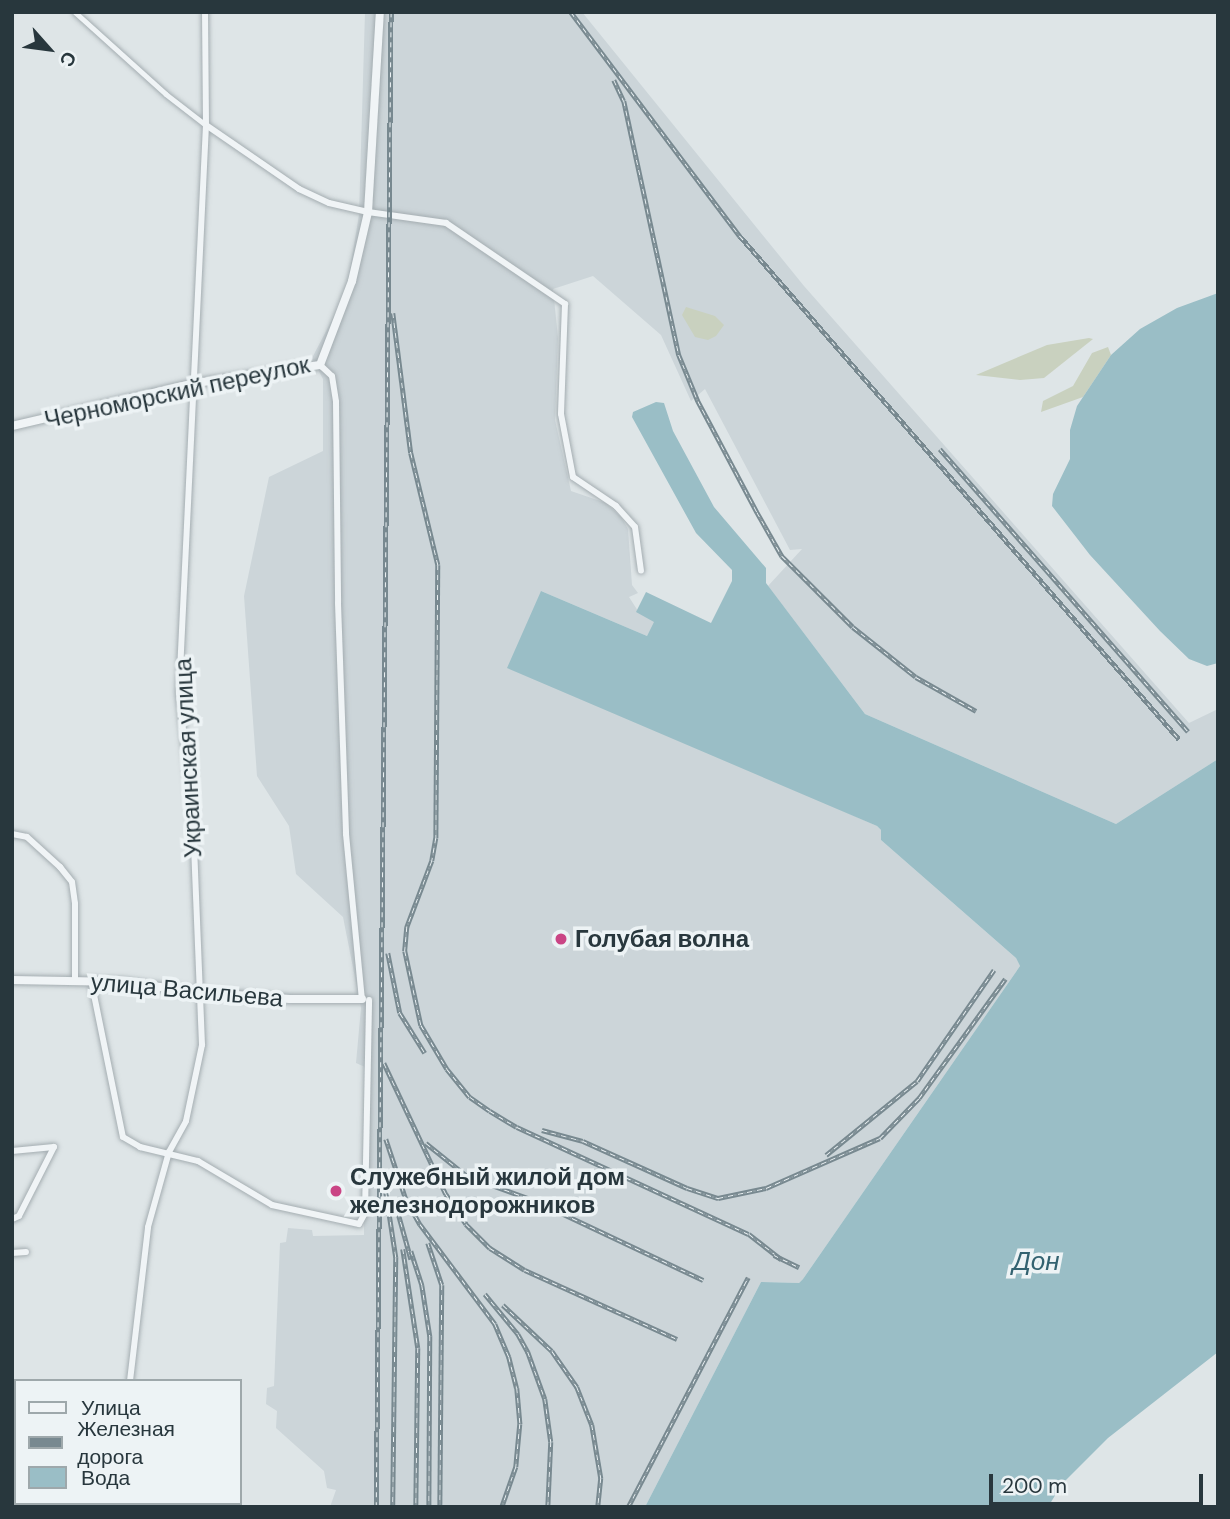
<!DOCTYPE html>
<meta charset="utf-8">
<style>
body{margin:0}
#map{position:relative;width:1230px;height:1519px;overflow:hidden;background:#dee5e7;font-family:"DM Sans",sans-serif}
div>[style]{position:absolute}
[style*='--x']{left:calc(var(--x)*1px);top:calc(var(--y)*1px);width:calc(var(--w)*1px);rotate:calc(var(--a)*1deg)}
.built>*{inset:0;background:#ccd5d9}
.green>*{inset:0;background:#c9d1bf}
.water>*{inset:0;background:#9abec6}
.roads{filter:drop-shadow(0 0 2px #a4adb1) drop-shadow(0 0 2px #a4adb1)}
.pedestrian>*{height:4.5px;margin:-2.25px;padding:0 2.25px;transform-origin:2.25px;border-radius:2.25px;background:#f0f4f6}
.minor>*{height:6px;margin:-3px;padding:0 3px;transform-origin:3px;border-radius:3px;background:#f0f4f6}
.tertiary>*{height:8px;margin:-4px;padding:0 4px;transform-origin:4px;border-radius:4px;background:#f0f4f6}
.rail>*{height:4.5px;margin-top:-2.25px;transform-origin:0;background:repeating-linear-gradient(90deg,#edf3f5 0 5px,#788990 0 10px);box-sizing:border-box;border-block:2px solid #788990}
.dots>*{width:19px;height:19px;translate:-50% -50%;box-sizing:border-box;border:4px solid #edf3f5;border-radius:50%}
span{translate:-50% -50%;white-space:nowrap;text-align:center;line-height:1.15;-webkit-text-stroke:7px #edf3f5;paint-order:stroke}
.street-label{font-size:24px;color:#28373d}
.poi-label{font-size:24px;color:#28373d;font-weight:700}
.left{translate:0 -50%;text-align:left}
.water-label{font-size:26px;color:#336270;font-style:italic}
.frame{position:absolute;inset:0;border:14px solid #28373d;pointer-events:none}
.legend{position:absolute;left:14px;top:1379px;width:228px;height:126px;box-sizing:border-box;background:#edf3f5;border:2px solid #9ea8ab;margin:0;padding:9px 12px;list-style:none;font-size:21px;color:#28373d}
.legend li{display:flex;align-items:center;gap:14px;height:35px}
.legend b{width:35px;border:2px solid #9ea8ab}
.north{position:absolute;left:14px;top:14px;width:70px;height:70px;-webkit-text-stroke:5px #edf3f5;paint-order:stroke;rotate:118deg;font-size:19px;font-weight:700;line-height:28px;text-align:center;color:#28373d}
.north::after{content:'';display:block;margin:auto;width:24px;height:32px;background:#28373d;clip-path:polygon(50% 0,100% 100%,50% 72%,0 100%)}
.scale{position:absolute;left:989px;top:1474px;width:214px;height:32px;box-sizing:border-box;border:4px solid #28373d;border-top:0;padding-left:9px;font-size:21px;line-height:24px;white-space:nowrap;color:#28373d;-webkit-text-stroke:5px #edf3f5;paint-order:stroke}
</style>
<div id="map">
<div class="built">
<div style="clip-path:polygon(365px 12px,582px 12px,804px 286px,1189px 723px,1218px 709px,1218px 759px,1116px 824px,865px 714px,768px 586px,802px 549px,790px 550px,705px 389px,691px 401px,661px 335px,593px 276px,553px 289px,558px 338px,555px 420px,571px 491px,606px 503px,621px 517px,628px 529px,632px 585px,638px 593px,629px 597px,638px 611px,655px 622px,647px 636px,541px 591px,744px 767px,877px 826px,881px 830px,881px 840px,1016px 958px,1020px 966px,803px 1279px,799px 1283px,761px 1282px,645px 1507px,330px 1507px,336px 1490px,327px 1488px,324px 1471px,276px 1428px,277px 1411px,266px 1404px,267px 1388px,274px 1386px,280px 1243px,286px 1242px,288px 1228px,312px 1230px,313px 1236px,364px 1235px,365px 1067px,356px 1063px,361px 1008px,343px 917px,296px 874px,289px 826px,257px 776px,244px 596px,269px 477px,323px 451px,323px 379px,312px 358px,346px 293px,359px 215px)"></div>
</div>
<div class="green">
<div style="clip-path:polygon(686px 307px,715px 316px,724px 325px,716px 336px,708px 340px,695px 337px,682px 315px)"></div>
<div style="clip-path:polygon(1089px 338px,1093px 339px,1044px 378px,1020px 380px,976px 375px,1047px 345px)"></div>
<div style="clip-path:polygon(1108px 347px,1111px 355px,1083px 397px,1041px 412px,1043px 401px,1073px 386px,1092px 353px)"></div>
</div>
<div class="water">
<div style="clip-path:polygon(1218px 293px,1218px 663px,1207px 666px,1189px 659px,1160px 631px,1090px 555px,1052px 506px,1053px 494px,1070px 459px,1070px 430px,1077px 406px,1111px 355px,1140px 329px,1177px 308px)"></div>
<div style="clip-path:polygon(656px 402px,664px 403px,673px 431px,714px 507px,766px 568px,766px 583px,865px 714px,1116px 824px,1218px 759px,1218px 1352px,1108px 1438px,1062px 1484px,1048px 1507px,645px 1507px,761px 1282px,799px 1283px,803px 1279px,1020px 966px,1016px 958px,881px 840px,881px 830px,877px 826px,507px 668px,541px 591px,647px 636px,654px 622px,636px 612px,646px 592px,711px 623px,732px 581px,732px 570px,696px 533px,632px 417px,633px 412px)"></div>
</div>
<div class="roads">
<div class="pedestrian">
<div style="--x:75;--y:12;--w:122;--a:42"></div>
<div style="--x:166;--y:94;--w:51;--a:37.8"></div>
</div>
<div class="minor">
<div style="--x:206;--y:125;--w:113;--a:34.5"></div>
<div style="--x:299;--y:189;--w:33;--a:25"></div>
<div style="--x:329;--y:203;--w:40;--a:13"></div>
<div style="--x:368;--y:212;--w:79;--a:8"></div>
<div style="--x:446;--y:223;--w:144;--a:34.2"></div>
<div style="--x:565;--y:304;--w:110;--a:92.1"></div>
<div style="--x:561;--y:414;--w:64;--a:79.2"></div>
<div style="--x:573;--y:477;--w:52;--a:34"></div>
<div style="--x:616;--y:506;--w:28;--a:48"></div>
<div style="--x:635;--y:527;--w:44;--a:82.2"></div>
<div style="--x:320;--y:365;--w:16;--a:43"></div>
<div style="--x:332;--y:376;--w:26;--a:81"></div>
<div style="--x:336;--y:402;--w:201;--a:89.4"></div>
<div style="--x:338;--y:603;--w:231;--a:88"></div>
<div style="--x:346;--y:834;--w:166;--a:84.5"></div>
<div style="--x:12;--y:834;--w:15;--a:11"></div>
<div style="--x:27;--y:837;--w:45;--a:42.3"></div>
<div style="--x:60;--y:867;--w:19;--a:51"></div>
<div style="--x:72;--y:882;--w:22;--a:82"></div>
<div style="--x:75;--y:904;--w:77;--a:90"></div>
<div style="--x:91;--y:980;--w:160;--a:78.5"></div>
<div style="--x:123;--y:1137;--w:20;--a:30"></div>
<div style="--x:140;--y:1147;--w:60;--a:13.6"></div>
<div style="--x:198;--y:1161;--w:86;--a:30.7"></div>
<div style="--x:272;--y:1205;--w:89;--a:12.3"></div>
<div style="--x:359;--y:1224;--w:13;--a:-61"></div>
<div style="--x:365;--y:1213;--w:213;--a:-88.9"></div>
<div style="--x:12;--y:1151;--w:42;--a:-5.4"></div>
<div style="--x:54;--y:1147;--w:77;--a:116.9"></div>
<div style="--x:19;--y:1216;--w:8;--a:157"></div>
<div style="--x:12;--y:1253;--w:14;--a:-4"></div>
<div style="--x:130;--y:1381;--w:155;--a:-83.3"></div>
<div style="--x:148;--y:1227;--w:78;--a:-74.4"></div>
<div style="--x:169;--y:1152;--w:35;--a:-61"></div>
<div style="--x:186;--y:1121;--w:78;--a:-78.1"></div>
<div style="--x:202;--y:1045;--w:222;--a:-92.3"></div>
<div style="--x:193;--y:823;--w:131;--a:-96.1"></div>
<div style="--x:179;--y:693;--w:569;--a:-87.28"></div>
<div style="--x:206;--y:125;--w:113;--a:-90.5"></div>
<div style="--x:12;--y:1389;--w:4;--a:0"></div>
<div style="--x:152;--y:1503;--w:28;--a:8"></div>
<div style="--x:12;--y:1505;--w:2;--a:63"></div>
<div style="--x:25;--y:1507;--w:5;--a:-53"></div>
<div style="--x:133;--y:1507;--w:4;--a:-90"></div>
</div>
<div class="tertiary">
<div style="--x:12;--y:426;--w:189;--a:-13.2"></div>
<div style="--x:196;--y:383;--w:125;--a:-8.3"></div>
<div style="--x:320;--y:365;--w:90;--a:-69.1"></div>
<div style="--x:352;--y:281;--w:71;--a:-76.9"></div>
<div style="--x:368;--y:212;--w:200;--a:-86.6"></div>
<div style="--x:12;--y:980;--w:111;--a:1"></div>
<div style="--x:123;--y:982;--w:75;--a:7.7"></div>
<div style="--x:197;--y:992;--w:93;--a:4.3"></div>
<div style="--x:290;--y:999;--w:72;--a:0"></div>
</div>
</div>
<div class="rail">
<div style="--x:571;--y:12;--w:281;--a:53"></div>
<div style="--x:740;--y:236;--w:668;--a:48.89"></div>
<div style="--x:614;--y:80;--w:23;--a:65"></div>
<div style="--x:624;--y:101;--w:260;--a:77.8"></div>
<div style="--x:679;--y:355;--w:50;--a:67.6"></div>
<div style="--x:698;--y:401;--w:126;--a:62"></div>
<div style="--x:757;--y:512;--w:51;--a:60.4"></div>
<div style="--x:782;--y:556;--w:100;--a:45"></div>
<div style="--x:853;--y:627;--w:80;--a:38.4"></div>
<div style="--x:916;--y:677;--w:69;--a:29.5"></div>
<div style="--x:393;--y:313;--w:141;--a:82.7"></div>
<div style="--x:411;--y:453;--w:115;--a:76.4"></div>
<div style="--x:438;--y:565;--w:273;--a:90.4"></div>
<div style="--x:436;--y:838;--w:23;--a:100"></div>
<div style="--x:432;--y:861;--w:71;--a:110.7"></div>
<div style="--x:407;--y:927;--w:24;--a:95"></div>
<div style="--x:405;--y:951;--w:76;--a:77.8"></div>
<div style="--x:421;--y:1025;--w:51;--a:59.4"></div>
<div style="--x:447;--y:1069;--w:36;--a:51"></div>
<div style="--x:470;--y:1097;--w:24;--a:35"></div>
<div style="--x:490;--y:1111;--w:31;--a:31"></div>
<div style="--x:517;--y:1127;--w:255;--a:24.8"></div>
<div style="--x:749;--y:1234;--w:41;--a:38"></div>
<div style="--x:940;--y:449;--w:376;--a:48.7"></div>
<div style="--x:388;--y:953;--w:61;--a:78.7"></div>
<div style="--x:400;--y:1013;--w:47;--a:58"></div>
<div style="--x:384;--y:1063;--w:145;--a:64.7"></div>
<div style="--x:446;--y:1194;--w:36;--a:56"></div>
<div style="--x:466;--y:1224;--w:34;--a:45"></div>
<div style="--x:490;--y:1248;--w:41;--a:32.2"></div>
<div style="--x:525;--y:1270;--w:167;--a:24.4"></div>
<div style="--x:542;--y:1130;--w:42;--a:15"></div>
<div style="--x:583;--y:1141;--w:114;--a:24.3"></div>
<div style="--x:687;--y:1188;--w:33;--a:18"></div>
<div style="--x:718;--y:1198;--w:49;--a:-11.8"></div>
<div style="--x:766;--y:1188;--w:124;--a:-23.7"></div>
<div style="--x:880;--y:1138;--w:56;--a:-45.7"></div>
<div style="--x:919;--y:1098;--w:147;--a:-54.1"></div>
<div style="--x:386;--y:1139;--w:63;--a:71.6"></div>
<div style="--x:406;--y:1199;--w:29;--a:61"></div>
<div style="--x:420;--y:1224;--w:125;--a:53.1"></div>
<div style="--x:495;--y:1324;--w:36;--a:67"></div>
<div style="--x:509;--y:1357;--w:32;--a:76"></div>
<div style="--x:517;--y:1388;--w:36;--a:85"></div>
<div style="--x:520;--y:1424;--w:43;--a:95.3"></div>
<div style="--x:516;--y:1467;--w:42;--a:109.3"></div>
<div style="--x:426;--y:1143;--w:53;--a:38.8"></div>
<div style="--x:467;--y:1176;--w:73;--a:19.9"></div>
<div style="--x:536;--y:1201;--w:185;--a:25.3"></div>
<div style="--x:826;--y:1155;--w:117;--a:-39.1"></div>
<div style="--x:917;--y:1081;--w:135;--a:-55.3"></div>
<div style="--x:386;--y:1192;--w:66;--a:81.3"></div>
<div style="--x:396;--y:1257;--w:250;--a:90.7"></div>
<div style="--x:398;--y:1212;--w:49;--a:74.5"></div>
<div style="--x:428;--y:1243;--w:44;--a:71.6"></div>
<div style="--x:442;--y:1285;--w:222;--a:90.5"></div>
<div style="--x:403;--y:1249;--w:100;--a:81.4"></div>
<div style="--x:418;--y:1348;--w:159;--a:90.7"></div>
<div style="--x:411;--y:1251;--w:36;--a:72"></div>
<div style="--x:422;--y:1285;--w:52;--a:81.1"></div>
<div style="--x:430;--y:1336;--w:171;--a:90.3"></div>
<div style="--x:774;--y:1255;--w:28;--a:26"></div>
<div style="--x:485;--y:1294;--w:52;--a:50.5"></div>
<div style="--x:518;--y:1334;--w:21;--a:61"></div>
<div style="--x:528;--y:1352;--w:50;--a:70.1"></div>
<div style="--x:545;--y:1399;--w:43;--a:82.1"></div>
<div style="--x:551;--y:1442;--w:65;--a:92.6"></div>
<div style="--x:503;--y:1305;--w:67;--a:43.2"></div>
<div style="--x:552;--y:1351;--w:44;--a:55.2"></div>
<div style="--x:577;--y:1387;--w:41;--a:68.5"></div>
<div style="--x:592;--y:1425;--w:54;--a:80.4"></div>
<div style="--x:601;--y:1478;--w:29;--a:96"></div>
<div style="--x:376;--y:1507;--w:1495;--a:-89.43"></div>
<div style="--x:628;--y:1507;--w:259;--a:-62.4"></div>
</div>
<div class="dots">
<div style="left:561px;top:939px;background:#ca4585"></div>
<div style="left:336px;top:1191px;background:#ca4585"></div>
</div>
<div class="street-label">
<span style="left:177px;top:392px;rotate:-12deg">Черноморский переулок</span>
<span style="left:188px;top:758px;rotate:-93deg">Украинская улица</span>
<span style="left:187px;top:990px;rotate:5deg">улица Васильева</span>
</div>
<div class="poi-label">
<span class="left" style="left:575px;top:939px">Голубая волна</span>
<span class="left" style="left:350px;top:1191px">Служебный жилой дом<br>железнодорожников</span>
</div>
<div class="water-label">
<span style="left:1036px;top:1262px">Дон</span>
</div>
<div class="frame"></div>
<ul class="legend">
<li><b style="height:9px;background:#f0f4f6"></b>Улица</li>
<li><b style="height:9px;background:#788990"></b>Железная дорога</li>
<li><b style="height:19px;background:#9abec6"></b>Вода</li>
</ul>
<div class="north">С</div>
<div class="scale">200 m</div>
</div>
